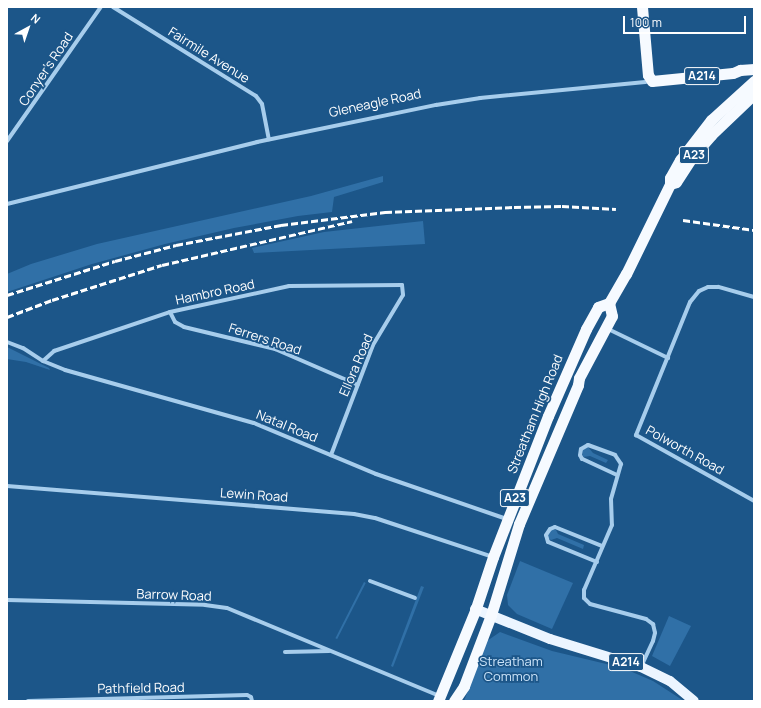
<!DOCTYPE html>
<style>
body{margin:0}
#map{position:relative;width:761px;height:708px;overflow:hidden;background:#1c5689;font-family:Manrope,sans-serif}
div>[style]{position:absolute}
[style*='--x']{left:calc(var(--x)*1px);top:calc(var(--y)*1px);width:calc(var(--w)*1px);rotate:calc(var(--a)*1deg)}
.green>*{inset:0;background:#3070a7;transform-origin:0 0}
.minor>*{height:4px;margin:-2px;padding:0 2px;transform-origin:2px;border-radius:2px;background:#a7cdec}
.primary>*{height:10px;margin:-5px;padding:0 5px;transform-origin:5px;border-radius:5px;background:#ecf5ff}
.trunk>*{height:11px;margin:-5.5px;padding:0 5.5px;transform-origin:5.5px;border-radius:5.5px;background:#f6faff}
.rail>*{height:2.5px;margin-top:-1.25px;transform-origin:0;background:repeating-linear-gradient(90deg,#fff 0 7px,transparent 0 10px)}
span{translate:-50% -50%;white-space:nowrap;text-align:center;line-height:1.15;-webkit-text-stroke:3.5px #1c5689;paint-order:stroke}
.shield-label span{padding:1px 3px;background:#1c5689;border:1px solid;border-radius:3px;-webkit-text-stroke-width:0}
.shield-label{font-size:12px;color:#fff;font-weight:700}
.street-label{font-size:13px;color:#fff}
.park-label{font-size:13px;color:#cce4f9}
.frame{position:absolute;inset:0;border:8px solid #fff;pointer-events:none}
.north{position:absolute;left:8px;top:8px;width:40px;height:40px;-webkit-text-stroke:3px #1c5689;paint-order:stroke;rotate:40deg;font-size:11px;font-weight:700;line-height:16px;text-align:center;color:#fff}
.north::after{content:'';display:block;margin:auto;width:14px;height:18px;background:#fff;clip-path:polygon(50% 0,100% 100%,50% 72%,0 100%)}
.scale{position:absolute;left:623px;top:16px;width:123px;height:18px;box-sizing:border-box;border:2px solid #fff;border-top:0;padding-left:5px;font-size:12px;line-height:14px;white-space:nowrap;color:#fff;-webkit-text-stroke:3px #1c5689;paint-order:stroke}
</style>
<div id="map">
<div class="green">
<div style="clip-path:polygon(383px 176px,383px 182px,334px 197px,332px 212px,298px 216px,234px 228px,165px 244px,92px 264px,7px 292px,7px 274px,31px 264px,97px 244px,311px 196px)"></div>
<div style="clip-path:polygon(423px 221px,425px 244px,254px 253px,252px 248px,324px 232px)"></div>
<div style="clip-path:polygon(7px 347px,49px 368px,50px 370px,26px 362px,7px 359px)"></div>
<div style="clip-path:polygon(584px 447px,588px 447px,593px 453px,608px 460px,606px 463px,590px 456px,583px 457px,582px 451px)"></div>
<div style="clip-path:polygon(553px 529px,556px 530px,558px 534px,584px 545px,583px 549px,557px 538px,551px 540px,548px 538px,547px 532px)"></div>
<div style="clip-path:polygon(520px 561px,573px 583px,552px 629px,517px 614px,508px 605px,507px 595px)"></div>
<div style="left:364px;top:582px;width:2px;height:63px;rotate:27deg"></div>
<div style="clip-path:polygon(421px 586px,424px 587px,393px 667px,391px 666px)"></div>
<div style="clip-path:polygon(669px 616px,691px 626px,670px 666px,652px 656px)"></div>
<div style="clip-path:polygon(500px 632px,552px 651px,623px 668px,653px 681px,684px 701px,464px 701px,487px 641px)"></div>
</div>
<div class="minor">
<div style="--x:113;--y:7;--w:168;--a:31.9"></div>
<div style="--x:256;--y:96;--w:10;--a:53"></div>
<div style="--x:262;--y:104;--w:36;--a:79"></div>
<div style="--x:7;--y:141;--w:164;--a:-55"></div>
<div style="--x:7;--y:204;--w:258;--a:-13.9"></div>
<div style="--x:257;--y:142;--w:183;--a:-11.7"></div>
<div style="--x:436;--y:105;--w:45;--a:-9"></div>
<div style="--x:480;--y:98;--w:166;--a:-5.5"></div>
<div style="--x:645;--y:82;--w:5;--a:-22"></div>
<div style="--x:754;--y:297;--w:37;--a:-164"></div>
<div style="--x:718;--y:287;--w:10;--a:180"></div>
<div style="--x:708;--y:287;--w:10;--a:156"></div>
<div style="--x:699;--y:291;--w:14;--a:129"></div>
<div style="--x:690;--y:302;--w:144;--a:112.1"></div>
<div style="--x:636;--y:435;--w:135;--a:29.2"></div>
<div style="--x:170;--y:312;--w:11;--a:63"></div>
<div style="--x:175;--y:322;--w:10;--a:29"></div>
<div style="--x:184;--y:327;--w:94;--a:13.6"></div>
<div style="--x:275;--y:349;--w:90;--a:23.4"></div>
<div style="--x:606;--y:328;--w:69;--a:25.8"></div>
<div style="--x:7;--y:342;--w:17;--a:21"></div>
<div style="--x:23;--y:348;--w:24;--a:33"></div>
<div style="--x:43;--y:361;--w:24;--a:22"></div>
<div style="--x:65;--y:370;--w:196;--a:15.7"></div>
<div style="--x:254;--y:423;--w:132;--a:22.7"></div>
<div style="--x:376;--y:474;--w:139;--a:19"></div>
<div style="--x:43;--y:361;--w:15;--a:-42"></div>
<div style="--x:54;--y:351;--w:122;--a:-18.6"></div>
<div style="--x:170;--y:312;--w:122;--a:-12.3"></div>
<div style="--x:289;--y:286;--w:113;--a:-0.5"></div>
<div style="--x:402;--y:285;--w:10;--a:84"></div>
<div style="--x:403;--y:295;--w:58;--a:121"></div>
<div style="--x:373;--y:345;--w:118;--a:110.9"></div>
<div style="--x:617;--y:475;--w:38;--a:-155"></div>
<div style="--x:582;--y:459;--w:4;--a:-117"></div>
<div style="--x:580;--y:455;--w:6;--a:-81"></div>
<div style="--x:581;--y:449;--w:8;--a:-30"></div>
<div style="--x:588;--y:445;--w:29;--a:20"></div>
<div style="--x:615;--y:455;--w:11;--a:56"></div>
<div style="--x:621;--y:464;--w:36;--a:106"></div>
<div style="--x:611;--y:499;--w:26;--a:88"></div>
<div style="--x:612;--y:525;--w:71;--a:113.3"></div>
<div style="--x:584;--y:590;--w:8;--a:90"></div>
<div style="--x:584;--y:598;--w:8;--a:45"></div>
<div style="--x:590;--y:604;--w:58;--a:15"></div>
<div style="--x:646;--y:619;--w:9;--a:36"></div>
<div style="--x:653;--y:624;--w:9;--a:77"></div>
<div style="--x:655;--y:633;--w:8;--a:104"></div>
<div style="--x:653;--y:641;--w:29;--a:115"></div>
<div style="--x:7;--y:486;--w:348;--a:4.6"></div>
<div style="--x:354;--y:514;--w:21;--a:11"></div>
<div style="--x:375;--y:518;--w:124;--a:18.3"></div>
<div style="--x:597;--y:562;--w:53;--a:-157.8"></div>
<div style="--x:548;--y:542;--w:7;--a:-106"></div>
<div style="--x:546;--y:535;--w:7;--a:-56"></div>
<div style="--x:550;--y:529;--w:5;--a:-22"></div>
<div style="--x:555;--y:527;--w:51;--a:22"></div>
<div style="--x:370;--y:581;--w:48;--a:20.7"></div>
<div style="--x:7;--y:600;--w:198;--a:1.4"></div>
<div style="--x:205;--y:605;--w:22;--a:8"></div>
<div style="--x:227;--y:608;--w:230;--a:22.5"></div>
<div style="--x:285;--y:652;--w:44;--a:-1.3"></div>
<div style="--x:28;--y:701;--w:219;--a:-1.6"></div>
<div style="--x:247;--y:695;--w:4;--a:27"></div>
<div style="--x:251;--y:697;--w:4;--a:76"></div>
</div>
<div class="primary">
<div style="--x:475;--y:609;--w:81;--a:21.8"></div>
<div style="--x:550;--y:639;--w:95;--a:17.1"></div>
<div style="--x:641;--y:667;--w:32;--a:26"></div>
<div style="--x:670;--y:681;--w:31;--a:40"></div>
</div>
<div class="trunk">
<div style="--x:642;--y:7;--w:68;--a:85"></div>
<div style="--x:648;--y:75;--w:7;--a:56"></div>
<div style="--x:652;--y:81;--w:81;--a:-5.6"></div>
<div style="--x:733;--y:73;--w:8;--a:-23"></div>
<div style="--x:740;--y:70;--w:14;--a:-4"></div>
<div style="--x:670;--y:184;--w:6;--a:-18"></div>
<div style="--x:676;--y:182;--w:31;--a:-57"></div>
<div style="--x:693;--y:156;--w:28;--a:-49"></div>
<div style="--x:711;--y:135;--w:59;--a:-43.6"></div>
<div style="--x:438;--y:701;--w:97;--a:-67.7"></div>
<div style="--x:475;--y:611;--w:57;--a:-71.6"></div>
<div style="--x:493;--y:557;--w:151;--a:-68.7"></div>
<div style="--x:548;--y:416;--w:95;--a:-66.4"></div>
<div style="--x:586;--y:329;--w:25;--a:-61"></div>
<div style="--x:598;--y:307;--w:12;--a:-20"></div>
<div style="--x:609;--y:303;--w:34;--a:-60"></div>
<div style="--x:626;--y:274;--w:100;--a:-63.9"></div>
<div style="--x:670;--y:184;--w:6;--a:-90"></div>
<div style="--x:670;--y:178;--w:21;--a:-61"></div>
<div style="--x:680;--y:160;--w:51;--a:-52.2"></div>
<div style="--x:711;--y:120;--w:58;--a:-42.2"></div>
<div style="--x:454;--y:701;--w:18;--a:-56"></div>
<div style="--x:464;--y:686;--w:76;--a:-69.2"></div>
<div style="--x:491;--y:615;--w:95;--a:-72.9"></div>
<div style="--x:519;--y:524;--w:151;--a:-67"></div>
<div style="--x:578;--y:385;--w:7;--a:-82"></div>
<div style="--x:579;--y:378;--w:70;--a:-62"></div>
<div style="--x:612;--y:316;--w:13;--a:-103"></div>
</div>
<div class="rail">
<div style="--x:683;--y:220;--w:72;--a:8"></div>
<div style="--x:7;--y:295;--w:113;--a:-17.5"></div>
<div style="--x:115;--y:261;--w:63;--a:-14.7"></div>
<div style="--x:176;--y:245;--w:107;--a:-10.8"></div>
<div style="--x:281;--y:225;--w:105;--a:-7.1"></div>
<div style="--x:385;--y:212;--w:129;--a:-2.2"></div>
<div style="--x:514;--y:207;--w:48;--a:-1.2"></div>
<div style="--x:562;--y:206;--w:54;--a:3.2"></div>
<div style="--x:7;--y:317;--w:48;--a:-20.7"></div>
<div style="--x:52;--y:300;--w:115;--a:-17.7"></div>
<div style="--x:162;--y:265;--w:195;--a:-13"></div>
</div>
<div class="shield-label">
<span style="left:702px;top:76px">A214</span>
<span style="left:694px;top:155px">A23</span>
<span style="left:515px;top:498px">A23</span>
<span style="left:626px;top:662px">A214</span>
</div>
<div class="street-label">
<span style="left:209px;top:55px;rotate:32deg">Fairmile Avenue</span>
<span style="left:46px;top:69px;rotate:-56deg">Conyer's Road</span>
<span style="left:375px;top:103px;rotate:-12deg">Gleneagle Road</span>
<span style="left:215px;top:292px;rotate:-12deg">Hambro Road</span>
<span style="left:265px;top:339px;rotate:18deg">Ferrers Road</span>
<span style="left:356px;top:365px;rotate:-67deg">Ellora Road</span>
<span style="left:535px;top:414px;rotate:-68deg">Streatham High Road</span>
<span style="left:287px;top:426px;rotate:22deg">Natal Road</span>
<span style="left:685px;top:450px;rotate:29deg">Polworth Road</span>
<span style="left:254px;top:495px;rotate:4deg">Lewin Road</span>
<span style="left:174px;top:595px;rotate:2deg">Barrow Road</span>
<span style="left:141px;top:688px;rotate:-1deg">Pathfield Road</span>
</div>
<div class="park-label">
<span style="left:511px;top:669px">Streatham<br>Common</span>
</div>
<div class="frame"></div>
<div class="north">N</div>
<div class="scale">100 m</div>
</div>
